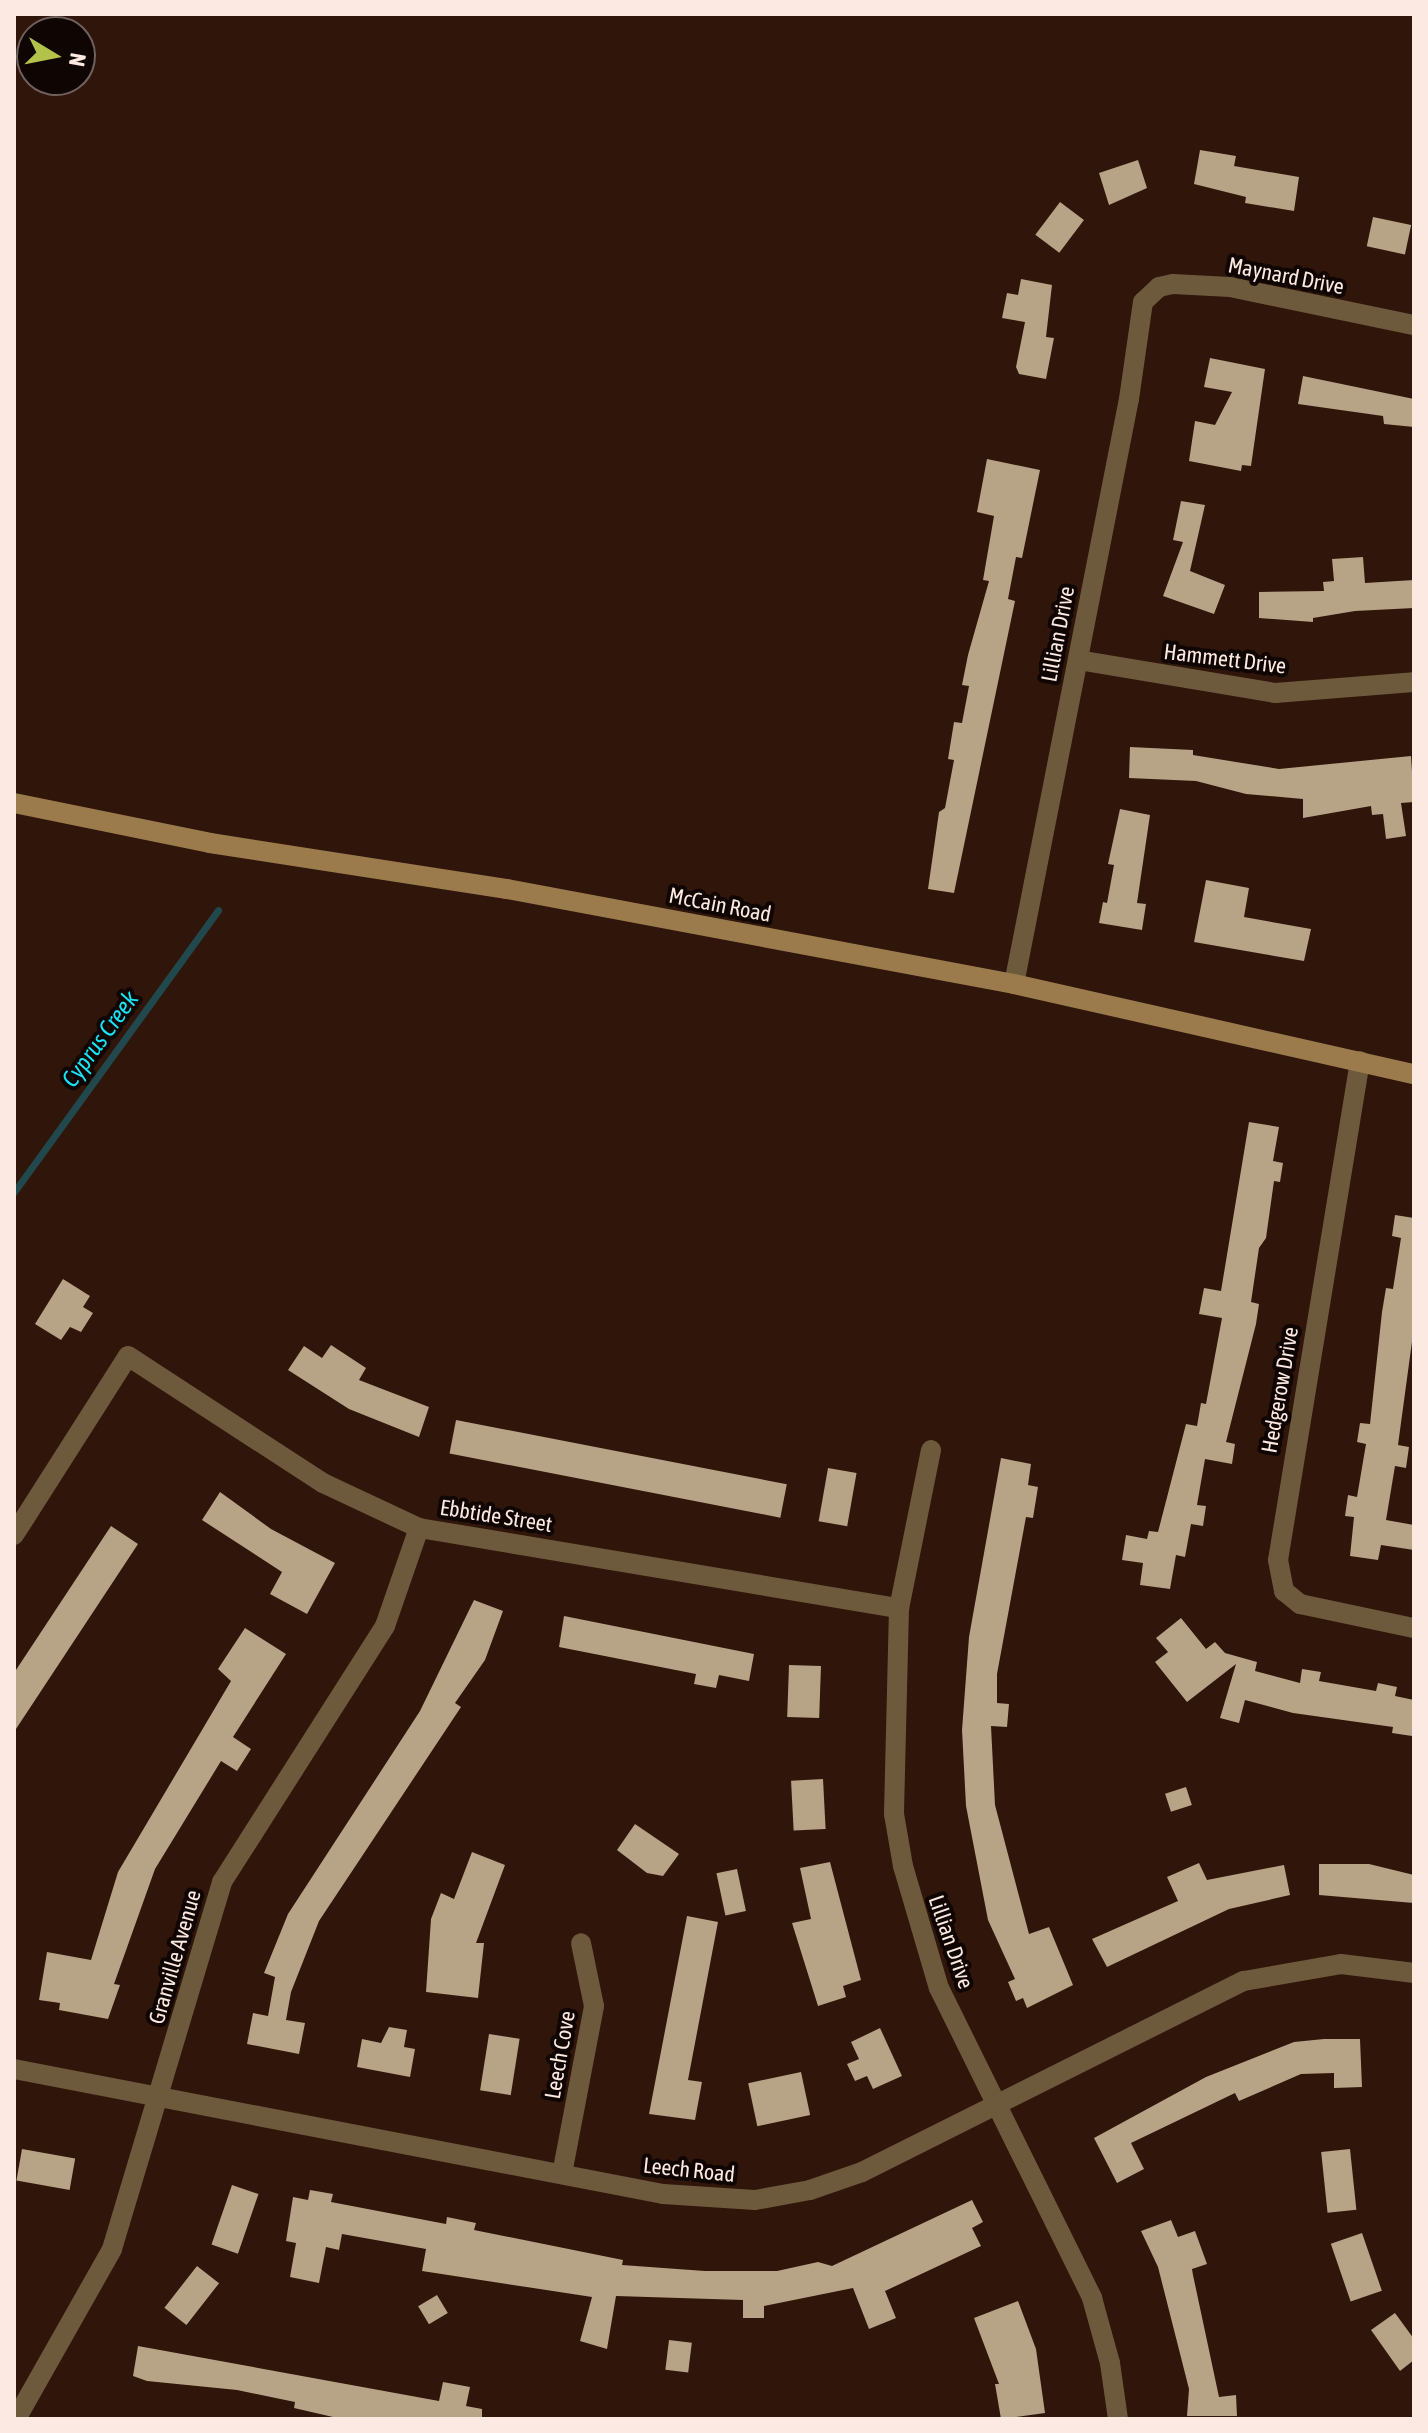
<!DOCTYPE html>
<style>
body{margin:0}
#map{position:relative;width:1428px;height:2433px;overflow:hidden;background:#2f150a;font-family:"Asap Condensed",sans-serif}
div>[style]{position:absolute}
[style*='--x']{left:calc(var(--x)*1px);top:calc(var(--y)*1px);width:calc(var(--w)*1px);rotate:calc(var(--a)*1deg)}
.stream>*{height:7px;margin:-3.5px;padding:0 3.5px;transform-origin:3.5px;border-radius:3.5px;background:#21484c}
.building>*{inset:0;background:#b7a386;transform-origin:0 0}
.street>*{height:20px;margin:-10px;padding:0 10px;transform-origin:10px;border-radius:10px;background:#6d593c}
.secondary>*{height:20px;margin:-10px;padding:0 10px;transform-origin:10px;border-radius:10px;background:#9b7b4b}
span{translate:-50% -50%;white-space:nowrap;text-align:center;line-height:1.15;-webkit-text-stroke:8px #0f0502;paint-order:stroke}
.street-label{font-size:22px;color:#fce9e1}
.water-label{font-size:24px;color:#18e6f8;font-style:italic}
.frame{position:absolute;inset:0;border:16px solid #fce9e1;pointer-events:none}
.north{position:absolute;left:16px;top:16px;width:80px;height:80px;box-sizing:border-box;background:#0f0502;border:2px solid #6e605b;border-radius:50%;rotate:100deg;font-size:22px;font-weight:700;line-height:32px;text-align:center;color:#fce9e1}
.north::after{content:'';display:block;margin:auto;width:28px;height:36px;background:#b3c24b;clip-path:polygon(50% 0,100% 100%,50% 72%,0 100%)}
</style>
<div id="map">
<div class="stream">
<div style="--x:14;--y:1192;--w:348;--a:-54.1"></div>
</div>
<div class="building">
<div style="clip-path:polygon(1200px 150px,1236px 156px,1234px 166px,1299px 177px,1294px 211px,1245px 203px,1246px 197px,1194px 184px)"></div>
<div style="clip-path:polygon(1138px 160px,1147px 188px,1109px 205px,1099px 173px)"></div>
<div style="left:1060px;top:202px;width:30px;height:41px;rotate:37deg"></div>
<div style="left:1373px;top:217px;width:39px;height:30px;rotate:12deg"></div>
<div style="clip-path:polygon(1021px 279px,1052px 285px,1046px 337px,1054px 338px,1046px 379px,1019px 374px,1016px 367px,1025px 322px,1002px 318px,1007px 293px,1018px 295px)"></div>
<div style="clip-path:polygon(1210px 358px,1265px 369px,1251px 466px,1242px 465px,1241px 471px,1189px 461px,1195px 421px,1215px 425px,1232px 392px,1204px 387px)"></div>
<div style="clip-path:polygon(1303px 376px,1414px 399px,1414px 427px,1384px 424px,1383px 416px,1298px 404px)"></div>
<div style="clip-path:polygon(987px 459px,1040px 470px,1022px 558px,1016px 557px,1008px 599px,1015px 601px,954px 893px,928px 889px,939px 812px,945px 808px,954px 760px,948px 759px,954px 722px,962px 723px,969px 686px,962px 685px,968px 655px,989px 581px,983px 580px,994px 516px,977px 512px)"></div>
<div style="clip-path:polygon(1181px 501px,1205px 505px,1190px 571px,1225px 585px,1214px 614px,1163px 596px,1183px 542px,1173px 540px)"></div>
<div style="clip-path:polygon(1363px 557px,1365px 583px,1414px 580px,1414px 608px,1355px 611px,1313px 618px,1313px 622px,1259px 618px,1259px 592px,1324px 591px,1323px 582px,1334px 581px,1332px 559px)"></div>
<div style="clip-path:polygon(1130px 747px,1193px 750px,1193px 755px,1279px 769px,1411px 756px,1414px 802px,1401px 803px,1406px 836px,1386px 839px,1383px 814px,1372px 815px,1371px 806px,1303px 818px,1303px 799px,1246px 794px,1196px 781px,1129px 778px)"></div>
<div style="clip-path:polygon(1120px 809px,1150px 815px,1137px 903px,1146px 904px,1142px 930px,1099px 923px,1103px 902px,1107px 903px,1114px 865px,1108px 864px)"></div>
<div style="clip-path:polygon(1206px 880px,1249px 888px,1244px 917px,1311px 929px,1304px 961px,1194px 942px)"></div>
<div style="clip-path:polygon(1249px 1122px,1279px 1127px,1273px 1161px,1283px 1163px,1280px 1182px,1274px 1181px,1266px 1238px,1259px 1248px,1251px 1302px,1259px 1304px,1256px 1324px,1226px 1442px,1235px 1444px,1232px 1464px,1205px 1459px,1197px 1505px,1206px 1506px,1203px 1526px,1191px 1524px,1185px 1557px,1176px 1555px,1170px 1589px,1140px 1585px,1143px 1563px,1122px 1560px,1126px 1535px,1147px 1539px,1149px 1531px,1158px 1532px,1186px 1424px,1197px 1426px,1201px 1403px,1206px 1404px,1222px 1318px,1199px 1314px,1204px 1288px,1221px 1291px)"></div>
<div style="clip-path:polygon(1395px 1215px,1414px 1218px,1414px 1327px,1398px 1445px,1409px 1447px,1406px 1468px,1395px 1466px,1386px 1520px,1414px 1525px,1414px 1550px,1381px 1545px,1378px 1560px,1350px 1556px,1354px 1517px,1345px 1516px,1348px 1495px,1357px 1497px,1366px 1444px,1357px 1442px,1360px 1423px,1370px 1424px,1382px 1312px,1386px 1288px,1393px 1289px,1401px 1238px,1392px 1236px)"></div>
<div style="clip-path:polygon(63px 1279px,90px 1296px,83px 1307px,93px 1313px,81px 1332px,70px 1327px,61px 1340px,35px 1324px)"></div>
<div style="clip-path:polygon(331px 1345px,366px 1368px,359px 1380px,429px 1407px,419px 1437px,349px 1409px,288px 1370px,304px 1346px,322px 1358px)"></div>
<div style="left:456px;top:1420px;width:337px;height:34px;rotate:11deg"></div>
<div style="clip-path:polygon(1001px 1458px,1031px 1464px,1028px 1485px,1038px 1487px,1033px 1518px,1026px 1517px,997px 1674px,997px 1703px,1009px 1704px,1007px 1727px,991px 1726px,995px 1805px,1029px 1934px,1049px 1927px,1073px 1985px,1027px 2008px,1023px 1998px,1016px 2001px,1008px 1982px,1015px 1979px,988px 1920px,966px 1806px,962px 1730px,969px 1637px)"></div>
<div style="left:828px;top:1468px;width:29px;height:54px;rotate:10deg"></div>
<div style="clip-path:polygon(220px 1492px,271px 1529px,335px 1563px,307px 1614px,270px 1594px,282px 1572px,202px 1520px)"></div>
<div style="clip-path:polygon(111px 1526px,138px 1544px,14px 1732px,14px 1673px)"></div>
<div style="clip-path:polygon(474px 1600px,503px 1611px,485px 1660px,455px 1703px,461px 1707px,319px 1921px,291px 1992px,286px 2020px,305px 2023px,299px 2054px,247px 2044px,253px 2013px,268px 2016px,275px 1977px,264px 1973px,288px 1914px,420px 1711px)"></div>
<div style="clip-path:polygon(564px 1616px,754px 1654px,749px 1681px,719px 1675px,716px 1688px,694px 1684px,696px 1674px,559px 1647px)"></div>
<div style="clip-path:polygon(1181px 1618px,1206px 1649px,1215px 1642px,1225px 1653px,1257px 1662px,1255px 1671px,1300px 1683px,1302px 1669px,1321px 1672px,1319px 1681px,1376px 1691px,1378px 1683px,1397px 1687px,1395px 1696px,1414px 1700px,1412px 1736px,1392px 1733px,1393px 1727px,1293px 1713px,1245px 1700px,1239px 1723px,1220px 1718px,1236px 1664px,1187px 1702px,1155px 1662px,1168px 1652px,1156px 1638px)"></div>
<div style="clip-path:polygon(245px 1628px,286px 1654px,233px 1737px,251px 1749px,237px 1771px,221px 1761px,155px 1869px,114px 1984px,120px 1985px,108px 2019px,59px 2010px,60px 2003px,39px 2000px,47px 1952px,91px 1960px,118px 1872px,231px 1681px,218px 1669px)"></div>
<div style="left:789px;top:1665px;width:32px;height:52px;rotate:2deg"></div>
<div style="left:823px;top:1779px;width:50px;height:32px;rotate:87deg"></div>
<div style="left:1186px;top:1787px;width:19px;height:22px;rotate:72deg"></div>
<div style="clip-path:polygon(635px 1824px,679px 1854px,663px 1876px,647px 1873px,617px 1850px)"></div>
<div style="clip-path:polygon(472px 1852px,505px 1865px,476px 1943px,484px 1943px,478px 1998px,426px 1992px,431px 1919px,441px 1893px,454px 1899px)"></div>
<div style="clip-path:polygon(830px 1862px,861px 1980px,843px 1986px,846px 1997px,818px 2006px,792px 1923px,811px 1919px,800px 1868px)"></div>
<div style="clip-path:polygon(1199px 1863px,1207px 1880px,1284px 1865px,1290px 1895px,1229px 1909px,1107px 1967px,1092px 1939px,1178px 1901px,1167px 1877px)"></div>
<div style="clip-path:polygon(1319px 1864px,1369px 1864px,1414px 1875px,1414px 1903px,1319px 1895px)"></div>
<div style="left:737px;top:1869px;width:43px;height:21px;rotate:78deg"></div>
<div style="clip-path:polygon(687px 1916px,718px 1922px,688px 2080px,702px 2082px,695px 2120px,649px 2114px)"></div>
<div style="clip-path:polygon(389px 2027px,407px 2030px,404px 2047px,415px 2049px,410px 2077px,357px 2067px,362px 2039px,381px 2043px)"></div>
<div style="clip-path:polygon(880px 2028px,902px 2076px,873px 2089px,867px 2076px,855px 2081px,847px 2064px,859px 2059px,851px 2042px)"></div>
<div style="left:489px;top:2034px;width:31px;height:57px;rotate:9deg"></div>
<div style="clip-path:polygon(1324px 2039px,1360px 2039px,1362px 2087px,1334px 2088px,1334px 2073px,1301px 2074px,1239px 2101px,1235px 2093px,1131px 2143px,1144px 2169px,1117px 2183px,1094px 2138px,1206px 2077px,1294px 2042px)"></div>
<div style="left:801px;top:2072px;width:44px;height:54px;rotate:78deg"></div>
<div style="left:22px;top:2149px;width:54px;height:32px;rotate:10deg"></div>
<div style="left:1350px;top:2149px;width:61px;height:29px;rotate:84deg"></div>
<div style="left:232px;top:2185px;width:28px;height:63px;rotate:19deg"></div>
<div style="clip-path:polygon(310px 2190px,333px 2194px,331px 2202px,446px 2224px,447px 2217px,476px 2223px,474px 2230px,623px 2260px,622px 2265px,705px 2271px,777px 2271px,818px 2262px,832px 2266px,972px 2200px,983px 2222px,972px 2228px,981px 2246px,885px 2291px,896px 2318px,869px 2329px,853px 2288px,764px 2306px,764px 2318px,743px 2318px,743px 2300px,616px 2296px,607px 2349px,580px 2341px,592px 2297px,422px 2271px,426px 2249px,342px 2234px,339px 2250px,326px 2247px,319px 2283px,290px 2277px,296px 2243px,286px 2241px,293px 2197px,308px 2200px)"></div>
<div style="clip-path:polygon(1171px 2220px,1178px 2237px,1195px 2231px,1207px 2264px,1192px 2269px,1193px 2275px,1219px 2397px,1236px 2395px,1237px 2416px,1187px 2416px,1189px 2389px,1158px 2267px,1141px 2231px)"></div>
<div style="left:1362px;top:2233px;width:61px;height:33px;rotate:71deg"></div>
<div style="left:197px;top:2266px;width:28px;height:53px;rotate:38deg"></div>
<div style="left:437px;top:2295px;width:21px;height:22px;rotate:59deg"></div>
<div style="clip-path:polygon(1018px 2301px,1036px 2349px,1045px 2413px,1001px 2419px,995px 2384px,999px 2384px,974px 2318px)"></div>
<div style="clip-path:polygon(1395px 2313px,1414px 2339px,1414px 2360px,1400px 2371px,1371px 2330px)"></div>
<div style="left:669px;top:2340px;width:23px;height:30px;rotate:7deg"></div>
<div style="clip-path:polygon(138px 2346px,439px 2401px,443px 2382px,470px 2387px,466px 2406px,482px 2409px,482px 2419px,333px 2417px,294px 2408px,295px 2402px,237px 2390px,147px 2381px,133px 2376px)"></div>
</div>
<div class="street">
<div style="--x:1078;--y:660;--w:200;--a:9.5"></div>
<div style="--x:1275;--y:693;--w:139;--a:-4.5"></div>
<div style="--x:1014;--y:984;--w:596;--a:-78.88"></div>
<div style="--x:1129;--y:399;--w:98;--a:-81.8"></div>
<div style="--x:1143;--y:302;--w:22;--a:-43"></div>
<div style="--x:1159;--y:287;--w:14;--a:-12"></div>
<div style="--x:1173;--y:284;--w:57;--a:3"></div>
<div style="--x:1230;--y:287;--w:188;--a:11.7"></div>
<div style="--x:1360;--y:1061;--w:506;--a:99.33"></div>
<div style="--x:1278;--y:1560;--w:32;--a:79"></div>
<div style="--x:1284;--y:1591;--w:21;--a:39"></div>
<div style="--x:1300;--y:1604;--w:116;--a:11.9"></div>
<div style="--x:931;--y:1450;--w:161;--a:101.4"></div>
<div style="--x:899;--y:1608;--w:206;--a:91.4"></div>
<div style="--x:894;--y:1814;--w:53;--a:80.2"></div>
<div style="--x:903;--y:1866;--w:127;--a:73.6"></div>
<div style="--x:939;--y:1988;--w:346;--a:63.7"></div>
<div style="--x:1092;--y:2298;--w:67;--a:74.5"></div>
<div style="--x:1110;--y:2363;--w:57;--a:81.9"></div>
<div style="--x:14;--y:1535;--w:212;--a:-57.5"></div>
<div style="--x:128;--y:1356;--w:233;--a:33.1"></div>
<div style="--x:323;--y:1483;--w:106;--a:25.1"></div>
<div style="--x:419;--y:1528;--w:487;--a:9.5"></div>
<div style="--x:14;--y:2069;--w:661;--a:10.9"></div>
<div style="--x:663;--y:2194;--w:92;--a:3.7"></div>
<div style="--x:755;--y:2200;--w:56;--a:-10.3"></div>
<div style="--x:810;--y:2190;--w:55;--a:-19.1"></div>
<div style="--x:862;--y:2172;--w:427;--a:-26.6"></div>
<div style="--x:1244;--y:1981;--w:98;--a:-9.9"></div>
<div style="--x:1341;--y:1964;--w:74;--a:7"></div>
<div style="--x:562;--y:2174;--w:171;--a:-79.2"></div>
<div style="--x:594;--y:2006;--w:64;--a:-101.7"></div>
<div style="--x:16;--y:2419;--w:195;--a:-60.5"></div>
<div style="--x:112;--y:2249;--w:383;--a:-73.3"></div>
<div style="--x:222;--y:1882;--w:303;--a:-57.5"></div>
<div style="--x:385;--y:1626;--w:104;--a:-70.9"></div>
</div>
<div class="secondary">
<div style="--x:14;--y:803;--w:200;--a:11.5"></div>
<div style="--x:210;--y:843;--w:301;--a:8.8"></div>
<div style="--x:507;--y:889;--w:516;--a:10.61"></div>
<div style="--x:1014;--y:984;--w:410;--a:12.7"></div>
</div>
<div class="street-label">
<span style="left:1286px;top:276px;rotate:11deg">Maynard Drive</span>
<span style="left:1058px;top:634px;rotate:-79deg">Lillian Drive</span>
<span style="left:1225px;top:659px;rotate:7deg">Hammett Drive</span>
<span style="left:720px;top:905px;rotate:11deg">McCain Road</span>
<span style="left:1280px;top:1390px;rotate:-80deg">Hedgerow Drive</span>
<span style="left:496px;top:1516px;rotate:9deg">Ebbtide Street</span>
<span style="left:951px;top:1942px;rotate:71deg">Lillian Drive</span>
<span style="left:175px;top:1957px;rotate:-74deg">Granville Avenue</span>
<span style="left:560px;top:2055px;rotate:-80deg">Leech Cove</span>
<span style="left:689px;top:2170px;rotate:6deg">Leech Road</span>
</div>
<div class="water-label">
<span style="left:100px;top:1039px;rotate:-54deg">Cyprus Creek</span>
</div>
<div class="frame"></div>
<div class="north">N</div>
</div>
